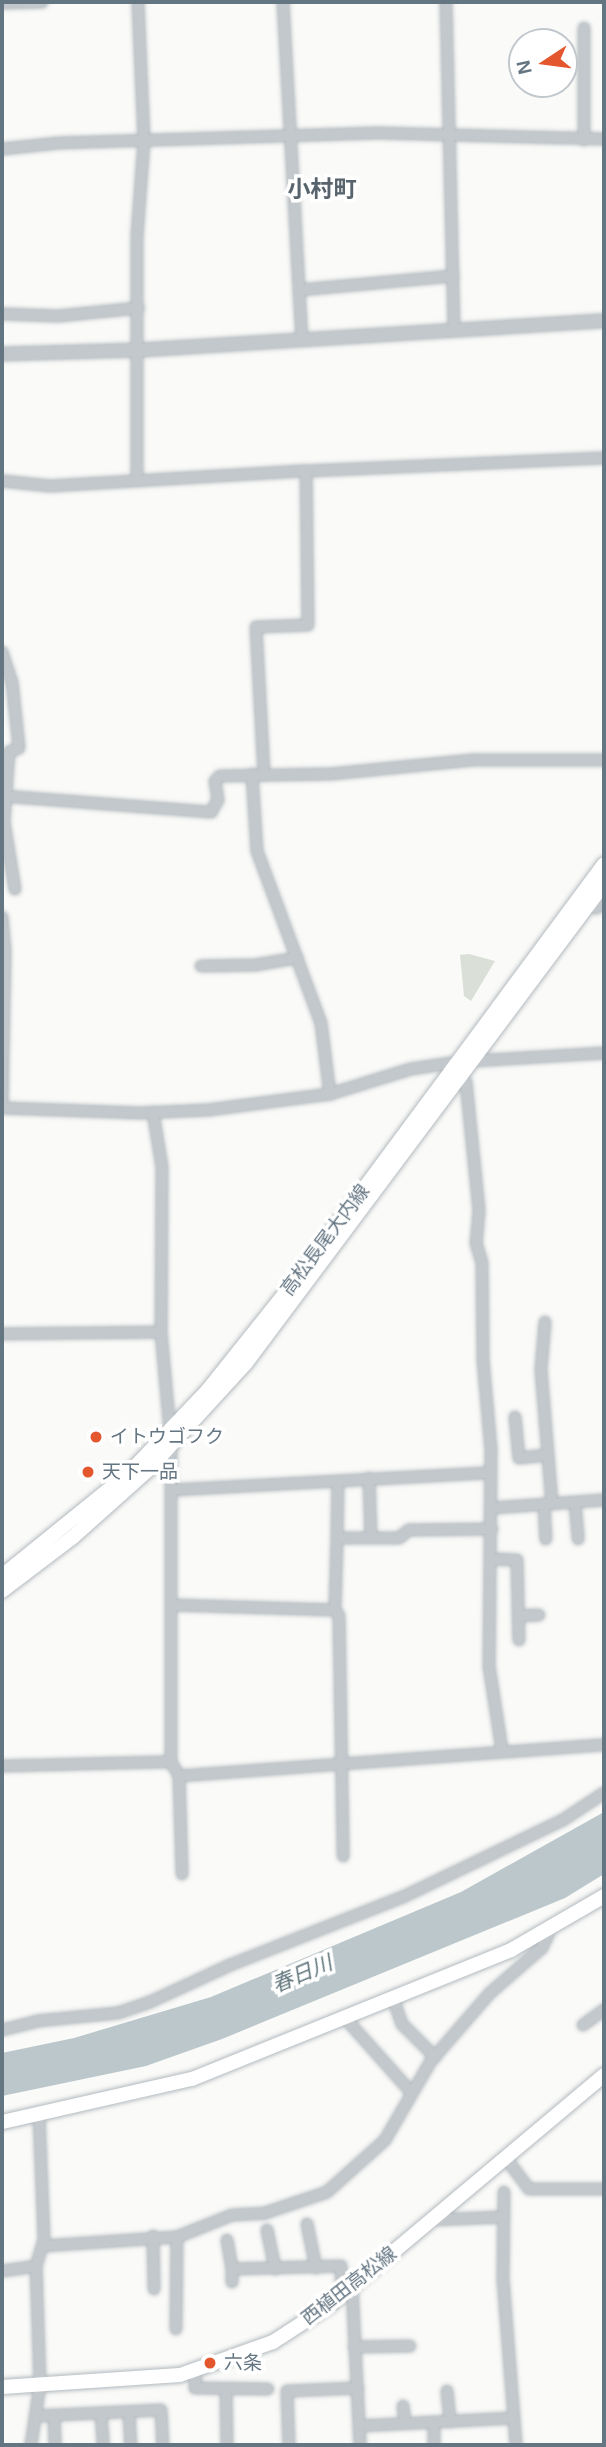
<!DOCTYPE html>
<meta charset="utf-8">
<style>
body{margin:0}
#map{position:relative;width:606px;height:2447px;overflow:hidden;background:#fafaf8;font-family:Arial,"Noto Sans JP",sans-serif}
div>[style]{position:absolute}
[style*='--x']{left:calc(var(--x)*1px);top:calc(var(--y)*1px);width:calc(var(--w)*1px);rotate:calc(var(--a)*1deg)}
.green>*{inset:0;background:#dadfd7}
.water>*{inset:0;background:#bbc7cb}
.roads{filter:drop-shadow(0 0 2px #b3babf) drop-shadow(0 0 2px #b3babf)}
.minor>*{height:10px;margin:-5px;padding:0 5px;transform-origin:5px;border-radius:5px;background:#c3c8cc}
.tertiary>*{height:12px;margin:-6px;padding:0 6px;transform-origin:6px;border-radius:6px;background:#c3c8cc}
.secondary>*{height:14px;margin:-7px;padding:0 7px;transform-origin:7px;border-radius:7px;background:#fff}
.primary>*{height:14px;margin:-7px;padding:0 7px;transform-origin:7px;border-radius:7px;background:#fff}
.dots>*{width:19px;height:19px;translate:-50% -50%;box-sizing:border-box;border:4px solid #fff;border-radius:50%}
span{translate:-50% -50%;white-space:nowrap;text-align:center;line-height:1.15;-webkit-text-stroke:7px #fff;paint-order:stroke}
.street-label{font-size:19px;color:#657683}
.poi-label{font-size:19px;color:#657683}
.left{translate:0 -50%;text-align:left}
.water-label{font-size:21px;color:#60757c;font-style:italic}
.quarter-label{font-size:23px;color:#57646e;font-weight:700}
.frame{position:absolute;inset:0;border:4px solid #657683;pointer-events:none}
.north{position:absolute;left:508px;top:28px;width:70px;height:70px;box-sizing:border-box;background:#fff;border:2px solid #c1c8cd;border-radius:50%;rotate:257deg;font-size:19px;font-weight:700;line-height:28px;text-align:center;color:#657683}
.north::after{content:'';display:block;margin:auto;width:24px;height:32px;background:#e4572e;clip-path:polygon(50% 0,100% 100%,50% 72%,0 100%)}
</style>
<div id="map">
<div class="green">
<div style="clip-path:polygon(469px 954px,495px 961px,471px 1001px,464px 996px,460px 955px)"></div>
</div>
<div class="water">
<div style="clip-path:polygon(604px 1812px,604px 1874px,565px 1898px,222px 2039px,146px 2066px,2px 2096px,2px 2053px,74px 2038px,211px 1997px,461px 1892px)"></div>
</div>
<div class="roads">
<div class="minor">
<div style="--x:283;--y:2;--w:338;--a:86.8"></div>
<div style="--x:446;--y:2;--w:328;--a:88.6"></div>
<div style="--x:2;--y:3;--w:40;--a:-1.4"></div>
<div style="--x:584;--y:28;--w:112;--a:90"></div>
<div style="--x:2;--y:149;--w:57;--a:-6"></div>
<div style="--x:59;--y:143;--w:319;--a:-1.8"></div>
<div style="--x:378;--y:133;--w:226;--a:1.5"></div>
<div style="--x:299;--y:290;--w:155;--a:-5.2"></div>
<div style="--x:2;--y:314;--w:56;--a:2"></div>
<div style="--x:58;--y:316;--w:81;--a:-5.6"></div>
<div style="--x:2;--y:481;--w:48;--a:5.9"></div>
<div style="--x:50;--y:486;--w:256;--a:-3.4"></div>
<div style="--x:137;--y:481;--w:245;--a:-90"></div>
<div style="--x:137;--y:236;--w:96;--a:-85.8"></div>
<div style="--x:144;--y:140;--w:138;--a:-92.5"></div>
<div style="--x:2;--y:652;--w:32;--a:72"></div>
<div style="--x:12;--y:682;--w:66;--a:83.9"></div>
<div style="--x:19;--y:748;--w:11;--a:158"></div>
<div style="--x:9;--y:752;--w:70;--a:94.1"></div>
<div style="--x:4;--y:822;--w:68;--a:80.7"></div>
<div style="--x:252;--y:774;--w:77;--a:86.3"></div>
<div style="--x:257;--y:851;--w:184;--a:69.6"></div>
<div style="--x:321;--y:1023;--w:72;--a:82.8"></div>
<div style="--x:264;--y:774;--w:147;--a:-93.1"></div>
<div style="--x:256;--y:627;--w:52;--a:-2.2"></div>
<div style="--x:308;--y:625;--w:154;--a:-90.7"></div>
<div style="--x:306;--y:471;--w:298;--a:-2.5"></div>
<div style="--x:2;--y:796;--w:210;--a:4.4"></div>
<div style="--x:211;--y:812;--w:14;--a:-60"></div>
<div style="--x:218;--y:800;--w:19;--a:-99"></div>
<div style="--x:215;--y:781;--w:7;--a:-45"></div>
<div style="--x:220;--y:776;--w:111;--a:-1"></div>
<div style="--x:331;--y:774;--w:145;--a:-5.6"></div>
<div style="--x:475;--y:760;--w:129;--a:0"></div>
<div style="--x:589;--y:904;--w:8;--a:30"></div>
<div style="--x:596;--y:908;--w:9;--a:-27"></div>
<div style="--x:2;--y:917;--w:33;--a:85"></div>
<div style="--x:5;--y:950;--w:158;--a:91.1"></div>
<div style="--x:201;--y:966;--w:54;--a:-1.1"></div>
<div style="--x:255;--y:965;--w:43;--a:-9.5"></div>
<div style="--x:461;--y:1077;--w:7;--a:45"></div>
<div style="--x:466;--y:1082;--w:130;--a:84.2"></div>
<div style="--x:479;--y:1211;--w:32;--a:95"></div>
<div style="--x:476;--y:1243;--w:21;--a:73"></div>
<div style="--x:482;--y:1263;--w:97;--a:89.4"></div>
<div style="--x:483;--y:1360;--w:89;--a:84.9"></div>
<div style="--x:491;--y:1449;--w:217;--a:90.5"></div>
<div style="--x:489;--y:1666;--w:85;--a:81.2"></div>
<div style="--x:2;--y:1108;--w:138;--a:2.1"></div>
<div style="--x:140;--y:1113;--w:68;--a:-2.5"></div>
<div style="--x:208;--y:1110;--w:123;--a:-7.5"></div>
<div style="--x:330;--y:1094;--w:85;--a:-17.2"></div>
<div style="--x:411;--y:1069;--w:47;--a:-8.7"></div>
<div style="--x:457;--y:1062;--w:147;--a:-3.5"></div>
<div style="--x:153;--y:1112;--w:56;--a:80.7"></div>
<div style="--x:162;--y:1167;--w:165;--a:90.3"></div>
<div style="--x:161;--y:1332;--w:99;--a:84.8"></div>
<div style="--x:545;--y:1322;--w:48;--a:94.8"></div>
<div style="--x:541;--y:1370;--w:134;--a:85.3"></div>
<div style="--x:2;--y:1334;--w:159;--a:-0.7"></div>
<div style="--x:515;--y:1417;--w:41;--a:84.4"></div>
<div style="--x:519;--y:1458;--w:29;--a:-6"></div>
<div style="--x:369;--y:1478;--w:60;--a:88.1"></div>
<div style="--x:338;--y:1481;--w:57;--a:91"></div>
<div style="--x:337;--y:1538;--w:62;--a:0"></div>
<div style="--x:399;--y:1538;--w:13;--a:-39"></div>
<div style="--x:409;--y:1530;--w:83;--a:-0.7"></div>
<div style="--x:172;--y:1490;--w:319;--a:-3.1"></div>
<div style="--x:575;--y:1502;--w:37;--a:85"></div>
<div style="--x:544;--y:1504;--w:35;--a:87"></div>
<div style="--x:492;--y:1508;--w:112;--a:-4.1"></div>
<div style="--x:491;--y:1559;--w:26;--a:2"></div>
<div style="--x:517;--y:1560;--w:80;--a:88.6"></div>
<div style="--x:172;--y:1605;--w:163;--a:1.8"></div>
<div style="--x:335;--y:1610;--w:72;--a:-88.4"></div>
<div style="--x:335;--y:1610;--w:7;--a:56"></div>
<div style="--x:339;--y:1616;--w:240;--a:89"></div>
<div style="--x:519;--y:1616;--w:20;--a:-3"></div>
<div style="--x:171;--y:1762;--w:16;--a:60"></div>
<div style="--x:179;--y:1776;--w:426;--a:-4.2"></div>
<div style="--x:2;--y:1766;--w:169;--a:-1.4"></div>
<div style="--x:171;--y:1762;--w:316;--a:-90"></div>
<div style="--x:179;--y:1776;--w:98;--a:88.2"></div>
<div style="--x:393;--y:1998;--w:28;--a:71"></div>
<div style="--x:402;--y:2024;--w:47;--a:45"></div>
<div style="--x:345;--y:2018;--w:99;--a:48.3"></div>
<div style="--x:583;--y:2025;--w:26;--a:-36"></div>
<div style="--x:2;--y:2030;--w:36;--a:-14"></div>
<div style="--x:37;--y:2021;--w:81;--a:-5.6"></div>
<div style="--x:118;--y:2013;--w:34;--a:-19"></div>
<div style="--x:150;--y:2002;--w:88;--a:-24.8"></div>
<div style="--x:230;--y:1965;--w:186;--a:-21.5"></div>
<div style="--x:403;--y:1897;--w:178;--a:-25.7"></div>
<div style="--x:563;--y:1820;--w:49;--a:-33.4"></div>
<div style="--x:505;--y:2157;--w:40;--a:53"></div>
<div style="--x:529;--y:2189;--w:75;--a:0"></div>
<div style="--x:504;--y:2192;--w:87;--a:90.7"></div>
<div style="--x:503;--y:2279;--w:167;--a:85.5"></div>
<div style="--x:430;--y:2220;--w:74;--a:-2.3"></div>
<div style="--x:307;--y:2224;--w:45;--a:78.4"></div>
<div style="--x:267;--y:2230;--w:40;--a:78"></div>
<div style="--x:153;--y:2236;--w:53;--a:88.9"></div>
<div style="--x:227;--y:2240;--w:29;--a:80"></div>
<div style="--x:232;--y:2269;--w:109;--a:-1.6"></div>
<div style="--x:341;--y:2266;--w:29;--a:88"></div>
<div style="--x:42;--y:2246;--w:135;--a:-3.8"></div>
<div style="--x:2;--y:2271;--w:34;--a:-8"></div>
<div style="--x:232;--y:2282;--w:13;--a:-90"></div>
<div style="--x:352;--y:2286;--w:159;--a:87.1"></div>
<div style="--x:176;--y:2329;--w:92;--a:-89.4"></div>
<div style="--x:177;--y:2237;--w:59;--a:-21.8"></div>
<div style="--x:232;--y:2215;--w:33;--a:-3"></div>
<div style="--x:265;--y:2213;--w:65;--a:-18.7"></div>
<div style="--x:327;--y:2192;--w:78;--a:-41.9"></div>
<div style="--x:385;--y:2140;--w:91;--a:-59.8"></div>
<div style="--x:431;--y:2061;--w:90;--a:-49.1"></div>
<div style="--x:490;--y:1993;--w:69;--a:-40.9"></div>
<div style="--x:542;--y:1948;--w:21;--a:-65"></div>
<div style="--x:354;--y:2347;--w:56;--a:-1"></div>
<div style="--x:196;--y:2372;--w:16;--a:94"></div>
<div style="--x:195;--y:2388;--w:73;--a:0.8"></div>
<div style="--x:226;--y:2389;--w:56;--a:89"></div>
<div style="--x:447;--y:2391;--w:31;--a:84"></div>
<div style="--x:403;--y:2406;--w:17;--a:83"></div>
<div style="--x:129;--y:2412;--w:33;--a:87"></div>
<div style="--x:101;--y:2413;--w:32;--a:86"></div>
<div style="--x:54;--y:2415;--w:30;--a:88"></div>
<div style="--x:36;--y:2416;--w:125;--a:-2.7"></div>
<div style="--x:161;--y:2410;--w:35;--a:87"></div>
<div style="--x:434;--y:2422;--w:23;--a:90"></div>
<div style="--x:359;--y:2426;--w:155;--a:-3"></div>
<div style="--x:31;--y:2445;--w:61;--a:-81.5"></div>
<div style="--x:40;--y:2385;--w:119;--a:-91.9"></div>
<div style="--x:36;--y:2266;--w:28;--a:-73"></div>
<div style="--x:44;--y:2239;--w:122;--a:-92.3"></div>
<div style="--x:289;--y:2445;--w:54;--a:-92.1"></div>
<div style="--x:287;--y:2391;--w:71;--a:-2.4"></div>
</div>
<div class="tertiary">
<div style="--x:2;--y:354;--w:138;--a:-1.7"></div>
<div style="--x:140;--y:350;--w:465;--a:-3.6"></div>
</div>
<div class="secondary">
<div style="--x:2;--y:2122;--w:195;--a:-12.8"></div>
<div style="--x:192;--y:2079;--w:344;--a:-22"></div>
<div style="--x:511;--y:1950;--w:108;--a:-30.1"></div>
<div style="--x:2;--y:2387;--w:178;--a:-3.9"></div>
<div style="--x:180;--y:2375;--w:99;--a:-19.5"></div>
<div style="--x:273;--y:2342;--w:68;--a:-33"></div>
<div style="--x:330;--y:2305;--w:358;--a:-40"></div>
</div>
<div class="primary">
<div style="--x:2;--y:1576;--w:164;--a:-39"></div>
<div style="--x:129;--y:1473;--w:113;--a:-46.4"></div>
<div style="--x:207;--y:1391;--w:164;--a:-51.4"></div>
<div style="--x:309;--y:1263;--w:496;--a:-53.5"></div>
<div style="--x:2;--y:1591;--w:89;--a:-37.3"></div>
<div style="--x:73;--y:1537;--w:101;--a:-41.8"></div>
<div style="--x:148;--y:1470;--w:145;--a:-47.5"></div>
<div style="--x:246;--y:1363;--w:598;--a:-53.23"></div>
</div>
</div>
<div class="dots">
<div style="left:96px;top:1437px;background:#e4572e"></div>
<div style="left:88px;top:1472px;background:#e4572e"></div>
<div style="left:210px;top:2363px;background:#e4572e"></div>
</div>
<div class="street-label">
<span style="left:325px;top:1240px;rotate:-53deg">高松長尾大内線</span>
<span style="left:349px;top:2286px;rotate:-38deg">西植田高松線</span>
</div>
<div class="poi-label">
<span class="left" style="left:110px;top:1437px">イトウゴフク</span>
<span class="left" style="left:102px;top:1472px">天下一品</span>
<span class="left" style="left:224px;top:2363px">六条</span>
</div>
<div class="water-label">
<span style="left:302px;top:1974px;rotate:-23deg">春日川</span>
</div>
<div class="quarter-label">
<span style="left:322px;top:189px">小村町</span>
</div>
<div class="frame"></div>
<div class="north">N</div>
</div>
